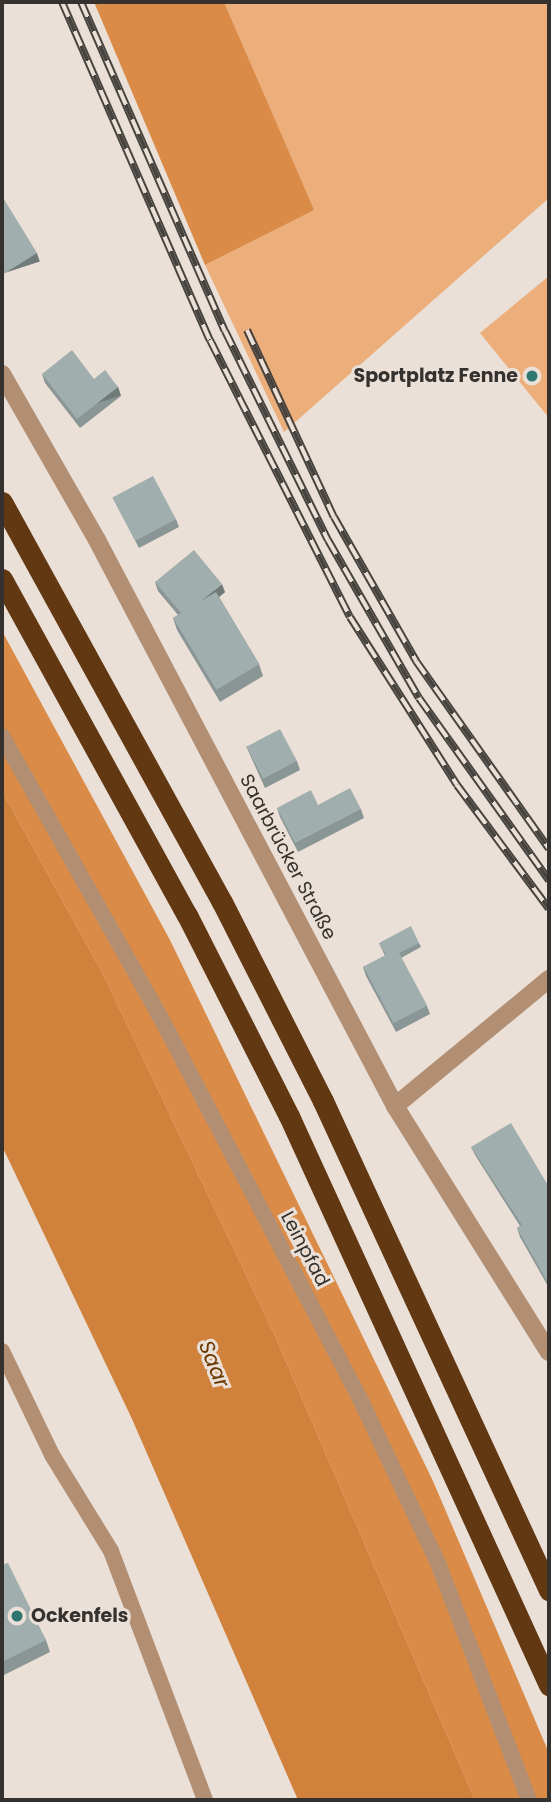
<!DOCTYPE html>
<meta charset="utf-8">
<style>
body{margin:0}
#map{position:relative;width:551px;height:1802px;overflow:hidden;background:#ebe0d7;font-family:Poppins,sans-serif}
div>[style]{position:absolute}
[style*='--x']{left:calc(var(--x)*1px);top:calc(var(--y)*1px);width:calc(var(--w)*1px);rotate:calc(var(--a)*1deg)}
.green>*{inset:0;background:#ecae7b}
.forest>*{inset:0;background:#da8b47}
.water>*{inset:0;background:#d0823d}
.service>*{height:16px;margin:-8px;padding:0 8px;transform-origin:8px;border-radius:8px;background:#b28f73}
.minor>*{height:18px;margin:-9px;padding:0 9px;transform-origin:9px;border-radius:9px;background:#b28f73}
.tertiary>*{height:18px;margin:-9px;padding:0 9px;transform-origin:9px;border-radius:9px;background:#b28f73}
.motorway>*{height:21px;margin:-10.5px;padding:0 10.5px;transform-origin:10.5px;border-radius:10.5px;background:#613812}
.rail>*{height:8px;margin-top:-4px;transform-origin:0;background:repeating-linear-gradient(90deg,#ebe0d7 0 16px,#47433f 0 32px);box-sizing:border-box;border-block:2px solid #47433f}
.wall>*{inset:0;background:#8a9695}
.shaded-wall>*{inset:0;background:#707a79;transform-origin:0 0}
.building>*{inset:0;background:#a0afad;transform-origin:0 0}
.dots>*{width:19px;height:19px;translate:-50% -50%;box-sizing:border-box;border:4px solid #ebe0d7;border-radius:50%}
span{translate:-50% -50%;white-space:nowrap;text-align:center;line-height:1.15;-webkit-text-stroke:6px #ebe0d7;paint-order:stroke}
.poi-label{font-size:19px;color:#35312e;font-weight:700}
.right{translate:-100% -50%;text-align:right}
.left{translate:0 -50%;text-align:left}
.street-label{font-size:19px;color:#35312e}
.water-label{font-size:21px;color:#6b3800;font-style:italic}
.frame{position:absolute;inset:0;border:4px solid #35312e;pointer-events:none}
</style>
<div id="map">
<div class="green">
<div style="clip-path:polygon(224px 2px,549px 2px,549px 198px,284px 432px,205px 265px,313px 210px)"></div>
<div style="clip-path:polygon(549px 276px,549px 418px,480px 333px)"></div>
</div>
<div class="forest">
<div style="clip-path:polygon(94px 2px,224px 2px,314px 210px,205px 265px)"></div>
<div style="clip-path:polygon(2px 631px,170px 940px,433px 1481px,549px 1753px,549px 1800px,475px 1800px,275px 1336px,104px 976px,2px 791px)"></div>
</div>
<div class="water">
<div style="clip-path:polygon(2px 791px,104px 976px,275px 1336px,475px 1800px,298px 1800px,132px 1419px,2px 1146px)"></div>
</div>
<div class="service">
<div style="--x:2;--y:736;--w:324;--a:60.6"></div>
<div style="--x:161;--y:1018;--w:434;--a:62.4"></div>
<div style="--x:362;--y:1403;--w:177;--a:64.6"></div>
<div style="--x:438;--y:1563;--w:254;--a:69"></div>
<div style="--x:2;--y:1351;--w:115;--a:64.3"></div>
<div style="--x:52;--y:1455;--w:113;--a:58.4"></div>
<div style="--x:111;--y:1551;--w:266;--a:69.3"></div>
</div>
<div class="minor">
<div style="--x:395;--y:1106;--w:200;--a:-39.5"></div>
</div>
<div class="tertiary">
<div style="--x:2;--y:374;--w:191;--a:60.2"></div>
<div style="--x:97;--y:540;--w:640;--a:62.23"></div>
<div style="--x:395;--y:1106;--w:290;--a:58"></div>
</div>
<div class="motorway">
<div style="--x:2;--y:502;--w:457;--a:61.2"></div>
<div style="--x:222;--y:902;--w:223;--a:63.1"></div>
<div style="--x:323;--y:1101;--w:539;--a:65.2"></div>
<div style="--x:2;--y:579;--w:384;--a:61.2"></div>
<div style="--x:187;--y:915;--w:225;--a:63.1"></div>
<div style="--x:289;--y:1116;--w:626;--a:65.44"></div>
</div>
<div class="rail">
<div style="--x:62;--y:2;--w:369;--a:66.4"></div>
<div style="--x:210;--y:340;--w:310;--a:63.2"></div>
<div style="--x:350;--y:617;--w:199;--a:57.5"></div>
<div style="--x:457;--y:785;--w:154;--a:53.4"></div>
<div style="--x:81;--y:2;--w:359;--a:66.4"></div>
<div style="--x:225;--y:331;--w:233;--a:63.8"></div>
<div style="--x:328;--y:540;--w:182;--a:60.1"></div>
<div style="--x:419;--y:698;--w:224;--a:54.5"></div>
<div style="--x:247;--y:330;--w:206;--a:65.1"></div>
<div style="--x:334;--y:517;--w:166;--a:60.3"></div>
<div style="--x:416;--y:661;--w:230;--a:54.7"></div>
</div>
<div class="wall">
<div style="clip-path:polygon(42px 374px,94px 379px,118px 387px,121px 396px,80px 428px,45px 383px)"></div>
<div style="clip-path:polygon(113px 498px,176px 519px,179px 527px,139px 548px,117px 506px)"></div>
<div style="clip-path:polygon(155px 582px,225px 592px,219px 597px,259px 664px,263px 676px,220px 702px,177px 630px,173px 618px,178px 615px,158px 591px)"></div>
<div style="clip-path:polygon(246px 746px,297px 761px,300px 770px,265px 788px)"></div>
<div style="clip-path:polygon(318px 805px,361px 809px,364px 818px,298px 852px,280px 817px,277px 808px)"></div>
<div style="clip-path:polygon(379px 943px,419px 943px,421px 947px,401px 958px,427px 1006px,430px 1014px,396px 1032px,366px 976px,363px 967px,385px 956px)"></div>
<div style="clip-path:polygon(471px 1147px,549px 1187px,549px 1288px,520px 1237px,517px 1228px,520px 1226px,475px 1155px)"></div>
<div style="clip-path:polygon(2px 1565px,46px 1640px,50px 1652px,4px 1675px,2px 1671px)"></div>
</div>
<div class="shaded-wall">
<div style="left:37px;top:253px;width:9px;height:41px;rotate:72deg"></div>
<div style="left:118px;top:387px;width:9px;height:52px;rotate:72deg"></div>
<div style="clip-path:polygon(222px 584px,225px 592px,186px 625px,183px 616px)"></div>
</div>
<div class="building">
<div style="clip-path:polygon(2px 196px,37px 253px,2px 275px)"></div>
<div style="clip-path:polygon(72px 350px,94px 379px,105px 370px,118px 387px,77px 419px,42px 374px)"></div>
<div style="left:153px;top:476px;width:49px;height:46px;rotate:62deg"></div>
<div style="clip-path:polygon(194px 550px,222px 584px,200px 602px,181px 613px,155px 582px)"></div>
<div style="left:216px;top:592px;width:84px;height:50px;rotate:59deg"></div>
<div style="left:280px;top:729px;width:36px;height:38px;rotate:62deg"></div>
<div style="clip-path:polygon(350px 788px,361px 809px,295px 843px,277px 808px,311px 790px,318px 805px)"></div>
<div style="clip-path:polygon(411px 926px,419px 943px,399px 953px,397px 949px,386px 955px,379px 943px)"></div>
<div style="left:397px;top:949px;width:64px;height:38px;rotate:62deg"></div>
<div style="clip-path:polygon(511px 1123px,549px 1187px,549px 1285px,517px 1228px,522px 1225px,471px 1147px)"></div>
<div style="clip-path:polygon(8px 1563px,46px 1640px,2px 1662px,2px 1565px)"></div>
</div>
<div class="dots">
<div style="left:532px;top:376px;background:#2e7670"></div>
<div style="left:17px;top:1616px;background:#2e7670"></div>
</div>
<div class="poi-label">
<span class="right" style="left:518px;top:376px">Sportplatz Fenne</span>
<span class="left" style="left:31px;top:1616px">Ockenfels</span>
</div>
<div class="street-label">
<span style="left:288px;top:857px;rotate:62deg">Saarbrücker Straße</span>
<span style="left:305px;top:1249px;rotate:62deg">Leinpfad</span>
</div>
<div class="water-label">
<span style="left:214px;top:1364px;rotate:68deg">Saar</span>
</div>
<div class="frame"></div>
</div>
